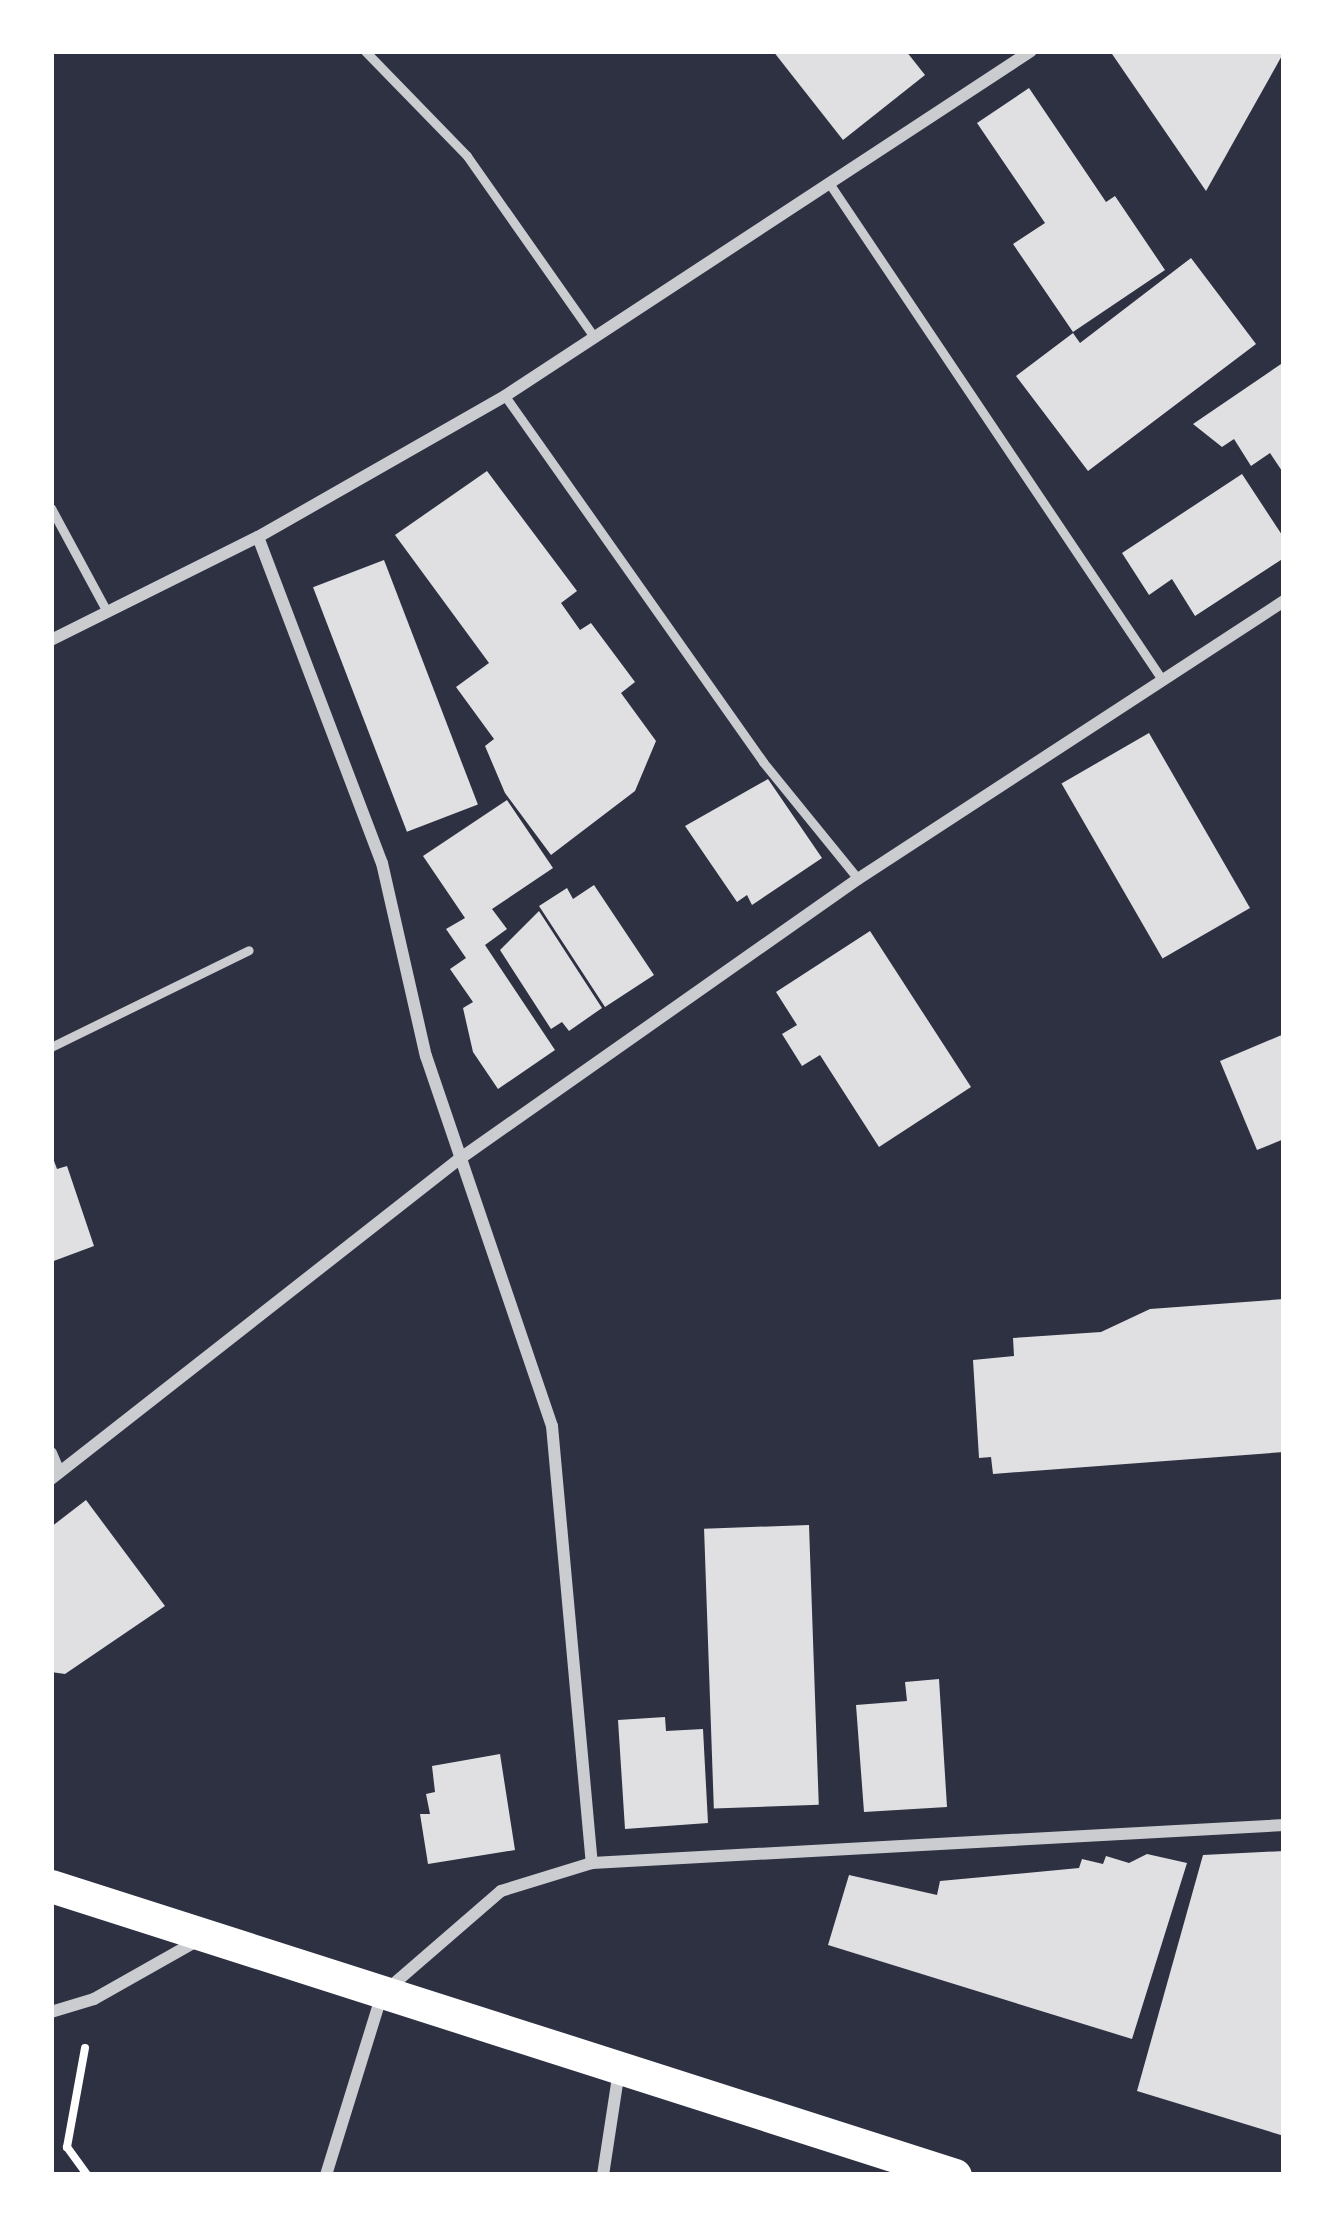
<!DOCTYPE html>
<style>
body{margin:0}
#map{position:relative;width:1335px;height:2226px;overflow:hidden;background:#2d3142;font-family:"Exo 2",sans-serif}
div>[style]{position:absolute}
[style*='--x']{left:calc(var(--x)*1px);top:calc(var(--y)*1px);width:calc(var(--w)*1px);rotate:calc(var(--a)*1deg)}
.building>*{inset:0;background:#e0e0e3;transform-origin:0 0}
.path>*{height:8px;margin:-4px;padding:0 4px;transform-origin:4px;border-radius:4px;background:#fff}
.service>*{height:9px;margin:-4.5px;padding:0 4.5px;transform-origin:4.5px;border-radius:4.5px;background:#caccd0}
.minor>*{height:12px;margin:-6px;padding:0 6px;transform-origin:6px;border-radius:6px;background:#caccd0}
.trunk>*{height:33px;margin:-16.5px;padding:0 16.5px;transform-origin:16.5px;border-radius:16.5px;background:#fff}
span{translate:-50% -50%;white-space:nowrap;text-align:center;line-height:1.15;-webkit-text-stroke:9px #fff;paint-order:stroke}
.frame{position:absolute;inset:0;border:54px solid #fff;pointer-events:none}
</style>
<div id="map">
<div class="building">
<div style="clip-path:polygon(773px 51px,906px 51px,925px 75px,843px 140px)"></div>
<div style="clip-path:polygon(1110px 51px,1284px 51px,1284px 52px,1206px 191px)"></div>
<div style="clip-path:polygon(1029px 88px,1106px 202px,1115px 196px,1165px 270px,1073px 332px,1013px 244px,1045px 223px,977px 123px)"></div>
<div style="clip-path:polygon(1191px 258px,1256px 344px,1088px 471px,1016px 376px,1073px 333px,1080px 343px)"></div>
<div style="clip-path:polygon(1284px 362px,1284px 474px,1270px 453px,1251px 466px,1234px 439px,1222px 447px,1193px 424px)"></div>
<div style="clip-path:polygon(487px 471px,577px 591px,561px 603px,580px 630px,591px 623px,635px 682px,621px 693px,656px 741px,635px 791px,551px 855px,505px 793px,485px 746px,494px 739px,456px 687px,489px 663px,395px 535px)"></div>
<div style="clip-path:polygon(1242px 474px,1284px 538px,1284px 558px,1195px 616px,1172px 579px,1149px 595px,1122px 553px)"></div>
<div style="left:384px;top:560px;width:262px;height:76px;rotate:69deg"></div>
<div style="left:1149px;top:733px;width:202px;height:101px;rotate:60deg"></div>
<div style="clip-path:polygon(768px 779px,822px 858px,752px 905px,747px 895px,737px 902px,685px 826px)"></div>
<div style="clip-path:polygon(507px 800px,553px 868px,492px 909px,507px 929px,485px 945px,555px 1050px,498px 1089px,473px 1052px,463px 1008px,473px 1002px,450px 969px,466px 958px,446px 929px,465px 918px,423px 856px)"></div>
<div style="clip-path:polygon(594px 885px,654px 975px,605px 1007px,539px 906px,567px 888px,573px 899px)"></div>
<div style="clip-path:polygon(539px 911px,602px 1008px,569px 1031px,562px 1022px,551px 1029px,500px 950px)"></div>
<div style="clip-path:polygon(870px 931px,971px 1087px,879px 1147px,820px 1055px,802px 1066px,782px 1034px,797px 1025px,776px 992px)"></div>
<div style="clip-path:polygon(1284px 1034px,1284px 1139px,1257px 1150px,1220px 1061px)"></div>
<div style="clip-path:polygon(51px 1153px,57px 1169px,67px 1166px,94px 1246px,51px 1262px)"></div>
<div style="clip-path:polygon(1284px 1299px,1284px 1452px,993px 1474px,991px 1457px,979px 1458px,973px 1360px,1014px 1356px,1013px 1338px,1101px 1332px,1150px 1309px)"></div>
<div style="clip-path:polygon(86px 1500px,165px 1606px,65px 1674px,51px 1672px,51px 1527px)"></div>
<div style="left:809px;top:1525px;width:280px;height:105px;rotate:88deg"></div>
<div style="clip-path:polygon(939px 1679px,947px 1807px,864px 1812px,856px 1705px,907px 1701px,905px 1682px)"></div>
<div style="clip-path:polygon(665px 1717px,666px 1731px,703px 1729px,708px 1823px,625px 1829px,618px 1720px)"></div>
<div style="clip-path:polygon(500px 1754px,515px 1850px,428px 1864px,420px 1814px,430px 1814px,426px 1794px,435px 1792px,432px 1766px)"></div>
<div style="clip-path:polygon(1284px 1851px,1284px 2136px,1137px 2091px,1203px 1855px)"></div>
<div style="clip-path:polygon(1147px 1854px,1187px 1863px,1132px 2039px,828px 1945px,849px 1875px,937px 1895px,940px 1881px,1079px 1868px,1082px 1859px,1103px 1864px,1106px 1856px,1129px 1863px)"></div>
</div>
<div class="path">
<div style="--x:85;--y:2048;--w:101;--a:100.3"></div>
<div style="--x:67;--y:2147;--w:34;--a:54"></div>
</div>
<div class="service">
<div style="--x:365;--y:51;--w:146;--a:45.8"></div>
<div style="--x:467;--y:156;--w:221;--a:54.9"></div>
<div style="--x:829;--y:183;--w:596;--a:56.15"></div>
<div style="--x:505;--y:396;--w:448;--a:54.8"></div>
<div style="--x:763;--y:762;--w:151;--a:50.9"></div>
<div style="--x:51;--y:508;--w:114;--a:61.6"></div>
<div style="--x:51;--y:1047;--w:220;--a:-26.1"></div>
</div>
<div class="minor">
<div style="--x:258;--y:537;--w:349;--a:69.2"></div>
<div style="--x:382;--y:863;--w:198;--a:77.2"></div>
<div style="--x:426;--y:1056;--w:391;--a:71.2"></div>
<div style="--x:552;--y:1426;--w:439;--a:84.8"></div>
<div style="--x:51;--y:640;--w:231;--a:-26.5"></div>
<div style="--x:258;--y:537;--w:284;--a:-29.7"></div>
<div style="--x:505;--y:396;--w:629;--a:-33.26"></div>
<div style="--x:51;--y:1453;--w:21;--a:67"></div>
<div style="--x:51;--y:1479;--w:517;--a:-38.09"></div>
<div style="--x:458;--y:1160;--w:489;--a:-35.1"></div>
<div style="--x:858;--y:879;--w:509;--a:-33.13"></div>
<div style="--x:51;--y:2012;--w:45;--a:-16.8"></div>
<div style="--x:94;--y:1999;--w:122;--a:-29.5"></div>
<div style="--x:326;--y:2175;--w:189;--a:-72.8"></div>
<div style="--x:382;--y:1994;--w:157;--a:-40.9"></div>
<div style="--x:501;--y:1891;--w:95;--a:-17.1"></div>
<div style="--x:592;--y:1863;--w:693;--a:-3.14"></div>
<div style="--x:603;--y:2175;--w:106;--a:-81.3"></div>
</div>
<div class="trunk">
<div style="--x:51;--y:1886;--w:949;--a:17.73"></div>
</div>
<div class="frame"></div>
</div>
